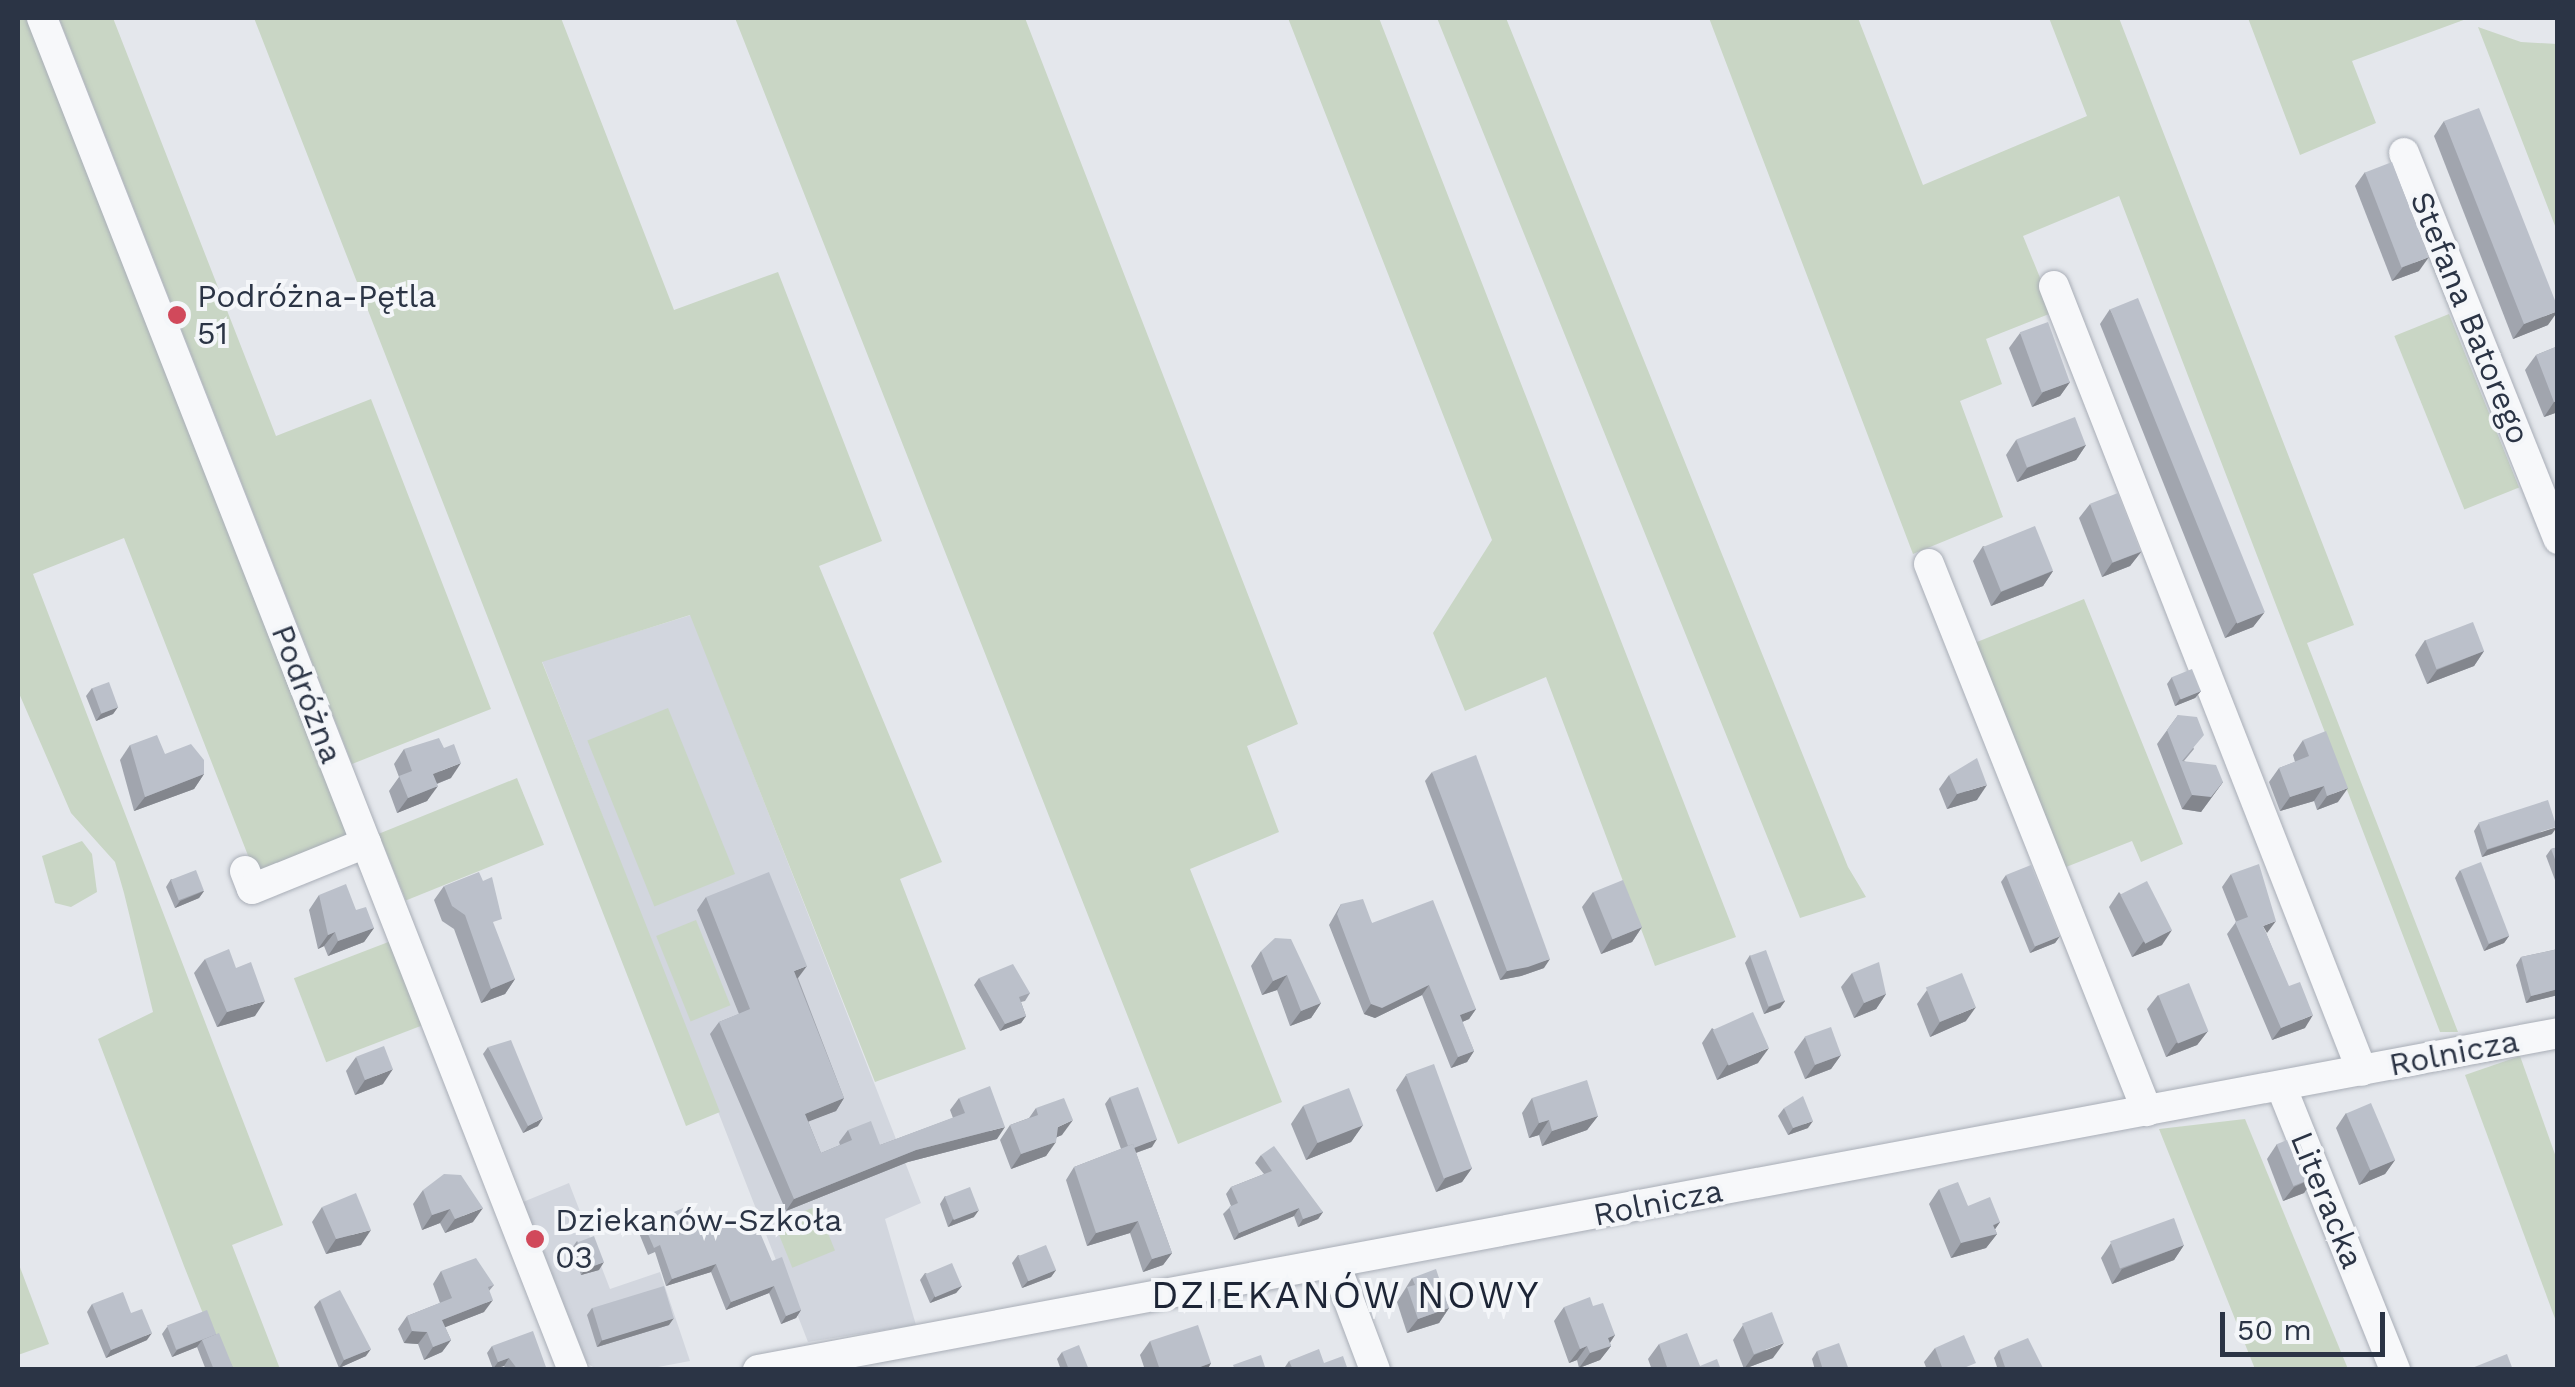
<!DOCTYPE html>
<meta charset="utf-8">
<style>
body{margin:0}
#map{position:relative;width:2575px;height:1387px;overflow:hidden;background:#e4e7ec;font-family:"Work Sans",sans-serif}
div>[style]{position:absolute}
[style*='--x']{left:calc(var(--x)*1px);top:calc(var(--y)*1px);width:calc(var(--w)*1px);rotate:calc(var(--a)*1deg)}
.built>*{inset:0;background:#d2d6de}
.green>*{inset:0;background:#c9d6c5;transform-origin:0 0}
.roads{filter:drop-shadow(0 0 2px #a9aeb7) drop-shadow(0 0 2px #a9aeb7)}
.minor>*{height:30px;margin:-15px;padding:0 15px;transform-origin:15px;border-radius:15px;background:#f7f8fa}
.wall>*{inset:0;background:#a1a5ae}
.shaded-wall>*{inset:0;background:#83868d}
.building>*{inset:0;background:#bbc0ca;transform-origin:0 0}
.dots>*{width:28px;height:28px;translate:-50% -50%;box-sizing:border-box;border:5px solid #f4f6f9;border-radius:50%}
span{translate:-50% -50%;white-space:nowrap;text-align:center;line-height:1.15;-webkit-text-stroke:8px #f4f6f9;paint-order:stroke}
.poi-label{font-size:32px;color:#2b3445}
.left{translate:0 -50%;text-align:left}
.street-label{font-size:32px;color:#2b3445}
.quarter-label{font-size:38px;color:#1d2536;letter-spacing:2.5px}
.frame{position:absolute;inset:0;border:20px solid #2b3445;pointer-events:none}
.scale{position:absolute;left:2220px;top:1312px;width:165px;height:45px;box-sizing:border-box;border:5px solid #2b3445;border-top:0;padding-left:12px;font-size:30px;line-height:35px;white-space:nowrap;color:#2b3445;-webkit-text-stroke:8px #f4f6f9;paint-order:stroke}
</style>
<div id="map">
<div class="built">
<div style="clip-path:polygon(691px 615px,921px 1203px,885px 1219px,916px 1325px,808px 1342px,542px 661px)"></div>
<div style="clip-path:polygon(569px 1183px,610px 1289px,660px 1272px,690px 1361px,642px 1370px,596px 1369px,587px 1363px,523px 1202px)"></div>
</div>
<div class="green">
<div style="clip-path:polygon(18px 18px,29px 18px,351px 839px,256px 876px,124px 538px,33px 574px,283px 1225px,232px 1245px,280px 1369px,225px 1369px,184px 1266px,98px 1039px,153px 1012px,124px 893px,115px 862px,71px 813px,18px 691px)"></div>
<div style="clip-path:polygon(59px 18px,113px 18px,276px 436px,371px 399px,491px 709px,352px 764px)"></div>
<div style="clip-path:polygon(254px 18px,561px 18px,674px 310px,778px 272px,882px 541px,819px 566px,942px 862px,900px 879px,966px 1049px,875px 1082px,690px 615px,542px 662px,720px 1112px,686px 1126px)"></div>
<div style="clip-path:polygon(735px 18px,1025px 18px,1298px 724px,1247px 746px,1279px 832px,1190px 869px,1282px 1102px,1178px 1144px)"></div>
<div style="clip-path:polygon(1288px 18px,1379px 18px,1736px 937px,1655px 966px,1546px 677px,1465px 711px,1433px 633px,1492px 540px)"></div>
<div style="clip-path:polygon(1437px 18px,1506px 18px,1848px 867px,1866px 897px,1800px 918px)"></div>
<div style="clip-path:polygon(1709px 18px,1858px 18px,1923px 185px,2087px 116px,2049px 18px,2119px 18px,2354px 625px,2307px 643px,2458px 1032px,2440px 1032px,2119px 196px,2023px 236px,2054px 312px,1986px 339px,2002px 384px,1960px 401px,2003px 517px,1913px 554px)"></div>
<div style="clip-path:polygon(2248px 18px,2469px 18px,2352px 61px,2376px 123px,2300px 155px)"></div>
<div style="clip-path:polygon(2478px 27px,2521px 42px,2557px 44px,2557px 231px)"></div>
<div style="left:2449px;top:314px;width:187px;height:59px;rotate:68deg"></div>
<div style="clip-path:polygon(2084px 599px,2183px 844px,2141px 862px,2132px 841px,2061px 869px,1972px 644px)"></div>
<div style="left:668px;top:708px;width:179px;height:87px;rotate:68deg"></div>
<div style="left:517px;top:778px;width:72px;height:149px;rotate:68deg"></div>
<div style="clip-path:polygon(82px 841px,92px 854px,97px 892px,71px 907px,55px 903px,42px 856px)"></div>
<div style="left:696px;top:920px;width:92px;height:43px;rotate:68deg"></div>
<div style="left:391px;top:941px;width:90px;height:104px;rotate:69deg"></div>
<div style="clip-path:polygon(2520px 1056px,2557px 1160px,2557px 1324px,2465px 1075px)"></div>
<div style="clip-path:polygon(2245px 1119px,2348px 1369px,2255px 1369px,2159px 1129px)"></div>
<div style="left:817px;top:1206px;width:48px;height:46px;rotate:68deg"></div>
<div style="clip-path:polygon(18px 1262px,49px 1344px,18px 1355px)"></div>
</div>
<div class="roads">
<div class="minor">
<div style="--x:42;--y:18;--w:1453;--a:68.56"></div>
<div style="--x:2404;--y:153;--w:416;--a:68.2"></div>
<div style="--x:2054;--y:286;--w:843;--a:68.58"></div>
<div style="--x:1929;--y:564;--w:589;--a:68.27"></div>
<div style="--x:245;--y:871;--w:19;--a:69"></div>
<div style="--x:252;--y:889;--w:123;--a:-22"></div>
<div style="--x:2281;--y:1086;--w:306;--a:68.1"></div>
<div style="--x:1335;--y:1264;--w:113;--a:69.3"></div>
<div style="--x:758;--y:1370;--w:1831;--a:-10.6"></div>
</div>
</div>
<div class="wall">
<div style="clip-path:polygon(2444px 121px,2548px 325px,2513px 339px,2434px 136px)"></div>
<div style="clip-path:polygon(2365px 172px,2419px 271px,2392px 281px,2355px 186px)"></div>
<div style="clip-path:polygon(2110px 309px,2264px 613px,2253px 627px,2225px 638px,2100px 324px)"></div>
<div style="clip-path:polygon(2020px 333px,2070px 382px,2060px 396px,2032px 407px,2009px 348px)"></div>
<div style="clip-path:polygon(2558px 346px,2558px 412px,2544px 417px,2525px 370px,2536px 355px)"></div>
<div style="clip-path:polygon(2016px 440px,2086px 445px,2076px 460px,2017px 482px,2006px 455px)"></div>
<div style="clip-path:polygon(2090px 504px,2141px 552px,2130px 566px,2102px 577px,2079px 518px)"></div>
<div style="clip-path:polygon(1983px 546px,2053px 571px,2043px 586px,1991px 606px,1973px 561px)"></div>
<div style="clip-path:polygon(2425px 640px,2484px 651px,2474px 666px,2427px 684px,2415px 655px)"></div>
<div style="clip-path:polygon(2172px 677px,2201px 691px,2195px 698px,2175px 706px,2167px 684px)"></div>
<div style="clip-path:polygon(92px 688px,118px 707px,113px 714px,96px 721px,86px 696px)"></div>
<div style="clip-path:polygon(2178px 715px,2194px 749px,2184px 761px,2223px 782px,2201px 812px,2182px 809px,2157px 744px)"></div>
<div style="clip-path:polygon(2303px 740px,2338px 802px,2317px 810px,2314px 801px,2280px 811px,2269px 782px,2279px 768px,2295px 762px,2293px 755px)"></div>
<div style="clip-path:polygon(130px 745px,165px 754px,204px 774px,194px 789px,134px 811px,120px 760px)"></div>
<div style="clip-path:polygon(404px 749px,451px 778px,437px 784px,427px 801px,397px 813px,389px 791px,399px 777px,394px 764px)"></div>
<div style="clip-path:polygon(1432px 772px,1544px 968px,1521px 976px,1500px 980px,1425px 781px)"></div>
<div style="clip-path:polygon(1949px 775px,1977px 800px,1947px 809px,1939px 789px)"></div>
<div style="clip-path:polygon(2479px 823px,2552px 834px,2482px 857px,2474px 831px)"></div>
<div style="clip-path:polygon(2558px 847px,2558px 888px,2546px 856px,2551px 849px)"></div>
<div style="clip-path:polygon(2460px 870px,2509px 936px,2504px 943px,2484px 951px,2455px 878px)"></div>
<div style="clip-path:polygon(2231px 874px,2266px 933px,2305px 1028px,2272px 1040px,2227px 934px,2236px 922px,2222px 887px)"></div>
<div style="clip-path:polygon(2006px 875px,2060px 936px,2055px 943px,2030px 953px,2001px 882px)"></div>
<div style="clip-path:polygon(171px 879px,204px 891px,199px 898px,175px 908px,166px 887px)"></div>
<div style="clip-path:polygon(444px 886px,515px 979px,505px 994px,481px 1003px,454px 929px,442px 921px,434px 900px)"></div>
<div style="clip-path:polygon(1593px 892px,1642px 927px,1632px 942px,1601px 954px,1582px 907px)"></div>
<div style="clip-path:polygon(2119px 892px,2162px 945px,2132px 957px,2109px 907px)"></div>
<div style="clip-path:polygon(319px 895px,356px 910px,374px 928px,364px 942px,328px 956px,324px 946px,318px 949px,309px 910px)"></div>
<div style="clip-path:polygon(706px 897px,798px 978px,844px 1098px,836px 1111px,808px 1121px,821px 1153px,840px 1145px,839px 1142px,848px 1130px,880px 1145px,953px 1118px,950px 1110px,959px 1098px,997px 1139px,908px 1162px,786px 1211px,710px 1034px,719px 1022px,739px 1014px,697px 910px)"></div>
<div style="clip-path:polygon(1341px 904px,1372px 923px,1476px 1009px,1469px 1019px,1462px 1022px,1474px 1051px,1467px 1062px,1451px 1068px,1422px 995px,1375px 1018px,1364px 1014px,1329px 925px)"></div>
<div style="clip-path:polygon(2558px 949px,2558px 995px,2526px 1003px,2516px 965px,2521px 957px)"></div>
<div style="clip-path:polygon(1261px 951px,1321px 1003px,1311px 1018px,1290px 1026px,1277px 990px,1262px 995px,1251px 966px)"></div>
<div style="clip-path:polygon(1750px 955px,1785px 1001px,1780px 1008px,1764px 1014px,1745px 963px)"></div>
<div style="clip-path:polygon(205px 959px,255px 1016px,217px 1027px,194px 973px)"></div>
<div style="clip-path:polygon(1852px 973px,1886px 994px,1876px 1009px,1854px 1018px,1841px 987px)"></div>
<div style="clip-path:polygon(979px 978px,1030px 993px,1025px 1001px,1021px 1002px,1026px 1016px,1021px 1023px,1000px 1031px,974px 985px)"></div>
<div style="clip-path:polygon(1927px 990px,1966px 1021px,1930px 1037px,1917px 1004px)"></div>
<div style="clip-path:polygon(2158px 995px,2208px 1031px,2197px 1045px,2166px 1057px,2147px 1009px)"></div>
<div style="clip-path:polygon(1712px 1028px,1758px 1063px,1717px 1080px,1702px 1043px)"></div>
<div style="clip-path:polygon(1805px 1037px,1841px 1055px,1831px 1069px,1805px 1079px,1794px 1052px)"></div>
<div style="clip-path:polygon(488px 1047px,538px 1126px,523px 1133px,483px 1054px)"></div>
<div style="clip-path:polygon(356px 1057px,383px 1084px,355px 1095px,346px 1071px)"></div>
<div style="clip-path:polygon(1406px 1075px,1472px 1168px,1462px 1182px,1436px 1192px,1396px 1090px)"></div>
<div style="clip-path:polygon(1110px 1097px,1152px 1147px,1136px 1153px,1172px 1253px,1163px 1265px,1143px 1272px,1130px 1233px,1087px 1246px,1066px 1180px,1074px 1167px,1121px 1149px,1105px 1104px)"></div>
<div style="clip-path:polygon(1532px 1098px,1598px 1116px,1587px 1130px,1542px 1146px,1539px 1135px,1529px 1138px,1522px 1113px)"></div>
<div style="clip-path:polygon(1303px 1106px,1363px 1125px,1351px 1142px,1306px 1160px,1291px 1124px)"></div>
<div style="clip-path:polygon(1036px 1108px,1062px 1135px,1057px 1137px,1046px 1156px,1011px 1169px,1000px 1140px,1010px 1125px,1029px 1118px)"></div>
<div style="clip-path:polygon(1784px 1108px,1808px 1128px,1788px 1135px,1778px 1116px)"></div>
<div style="clip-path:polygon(2346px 1113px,2395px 1160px,2385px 1174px,2359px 1185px,2336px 1128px)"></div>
<div style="clip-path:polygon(2277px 1144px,2314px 1178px,2304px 1193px,2283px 1201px,2267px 1159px)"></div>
<div style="clip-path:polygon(1261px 1155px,1323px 1212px,1318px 1219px,1298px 1227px,1294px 1216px,1234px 1240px,1223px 1214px,1231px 1206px,1226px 1194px,1231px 1187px,1264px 1174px,1255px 1163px)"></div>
<div style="clip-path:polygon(1939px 1189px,1968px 1206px,2000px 1222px,1995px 1229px,1997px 1234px,1986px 1248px,1951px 1258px,1929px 1204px)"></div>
<div style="clip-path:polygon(423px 1190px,473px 1222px,445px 1233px,440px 1223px,422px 1230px,413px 1204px)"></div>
<div style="clip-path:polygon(945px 1196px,974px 1217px,948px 1227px,940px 1204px)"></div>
<div style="clip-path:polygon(322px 1207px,361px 1245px,326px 1254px,312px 1222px)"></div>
<div style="clip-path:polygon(644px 1225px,701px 1233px,772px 1261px,801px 1310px,796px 1318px,781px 1324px,769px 1293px,726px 1310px,711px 1272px,666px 1286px,655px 1252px,648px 1255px,639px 1233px)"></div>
<div style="clip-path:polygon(577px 1241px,599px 1270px,581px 1275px,572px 1248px)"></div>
<div style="clip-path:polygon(2111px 1243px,2184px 1245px,2174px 1260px,2112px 1284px,2101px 1258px)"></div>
<div style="clip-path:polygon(1018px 1255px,1056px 1270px,1051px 1277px,1022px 1288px,1012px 1263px)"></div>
<div style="clip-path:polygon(441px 1271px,494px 1285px,489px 1291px,484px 1312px,445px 1327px,451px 1340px,442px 1352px,424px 1360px,418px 1344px,404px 1343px,398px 1329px,407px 1316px,440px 1303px,433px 1284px)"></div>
<div style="clip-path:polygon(925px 1273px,962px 1286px,956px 1293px,930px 1303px,920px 1280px)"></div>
<div style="clip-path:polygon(1412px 1278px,1449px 1308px,1439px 1323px,1407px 1333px,1397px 1302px)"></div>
<div style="clip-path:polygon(320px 1300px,366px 1356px,339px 1368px,314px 1307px)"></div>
<div style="clip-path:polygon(92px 1304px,131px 1313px,147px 1340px,106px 1358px,87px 1312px)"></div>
<div style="clip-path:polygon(1593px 1306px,1615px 1335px,1610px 1343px,1611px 1346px,1600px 1360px,1579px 1368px,1577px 1360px,1569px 1363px,1554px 1321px,1564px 1307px)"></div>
<div style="clip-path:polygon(592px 1308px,669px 1325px,597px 1347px,587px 1315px)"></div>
<div style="clip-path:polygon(1743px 1325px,1773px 1358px,1744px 1369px,1733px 1340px)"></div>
<div style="clip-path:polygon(167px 1327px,216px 1334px,234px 1370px,206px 1370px,197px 1347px,172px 1357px,162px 1334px)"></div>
<div style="clip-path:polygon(1150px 1341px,1211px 1363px,1207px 1370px,1145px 1370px,1140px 1355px)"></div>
<div style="clip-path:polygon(1659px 1344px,1700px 1366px,1721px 1370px,1652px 1370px,1648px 1359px)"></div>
<div style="clip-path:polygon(492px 1346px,547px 1370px,507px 1370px,504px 1366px,493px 1369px,487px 1353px)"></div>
<div style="clip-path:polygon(1935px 1348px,1971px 1370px,1927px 1370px,1924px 1362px)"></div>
<div style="clip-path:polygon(1999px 1350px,2044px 1370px,1998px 1370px,1994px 1358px)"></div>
<div style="clip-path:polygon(1817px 1351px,1849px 1370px,1815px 1370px,1812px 1359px)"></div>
<div style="clip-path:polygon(1062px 1352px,1089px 1370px,1061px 1370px,1057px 1359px)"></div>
<div style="clip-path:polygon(1289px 1361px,1324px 1363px,1348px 1370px,1283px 1370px)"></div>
</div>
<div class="shaded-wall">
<div style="clip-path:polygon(2429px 257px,2419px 271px,2392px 281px,2403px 267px)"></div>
<div style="clip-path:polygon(2558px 311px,2548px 325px,2513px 339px,2524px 324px)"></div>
<div style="clip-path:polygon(2070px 382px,2060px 396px,2032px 407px,2043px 392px)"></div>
<div style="clip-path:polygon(2558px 401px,2558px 412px,2544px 417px,2554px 402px)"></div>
<div style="clip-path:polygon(2086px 445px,2076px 460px,2017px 482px,2027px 468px)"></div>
<div style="clip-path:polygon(2141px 552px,2130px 566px,2102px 577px,2112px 563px)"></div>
<div style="clip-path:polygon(2053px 571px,2043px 586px,1991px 606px,2001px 592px)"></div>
<div style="clip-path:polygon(2264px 613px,2253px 627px,2225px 638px,2236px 623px)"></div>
<div style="clip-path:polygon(2484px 651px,2474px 666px,2427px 684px,2437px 670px)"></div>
<div style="clip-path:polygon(2201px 691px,2195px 698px,2175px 706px,2180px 699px)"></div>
<div style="clip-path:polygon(118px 707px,113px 714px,96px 721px,101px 714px)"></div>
<div style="clip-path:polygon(461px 763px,451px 778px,423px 789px,433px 774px)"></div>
<div style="clip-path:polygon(204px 774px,194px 789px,134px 811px,145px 797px)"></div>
<div style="clip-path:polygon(2223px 782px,2201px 812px,2182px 809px,2192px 795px)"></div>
<div style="clip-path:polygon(1987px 785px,1977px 800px,1947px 809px,1957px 794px)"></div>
<div style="clip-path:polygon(438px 786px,427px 801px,397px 813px,408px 798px)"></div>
<div style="clip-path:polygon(2324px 786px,2314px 801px,2280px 811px,2290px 797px)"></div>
<div style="clip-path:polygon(2348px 788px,2338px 802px,2317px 810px,2327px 796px)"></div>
<div style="clip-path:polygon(2557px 827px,2552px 834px,2482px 857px,2487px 850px)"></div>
<div style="clip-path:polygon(204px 891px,199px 898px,175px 908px,180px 901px)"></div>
<div style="clip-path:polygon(2276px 921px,2267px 933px,2263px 926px)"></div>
<div style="clip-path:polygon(1642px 927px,1632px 942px,1601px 954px,1611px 940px)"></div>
<div style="clip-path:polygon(374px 928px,364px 942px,328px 956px,338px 941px)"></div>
<div style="clip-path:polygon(2172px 930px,2162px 945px,2132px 957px,2143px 942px)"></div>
<div style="clip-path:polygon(335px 932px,324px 946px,318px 949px,328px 935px)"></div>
<div style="clip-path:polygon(2060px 936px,2055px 943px,2030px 953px,2036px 946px)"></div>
<div style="clip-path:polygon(2509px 936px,2504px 943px,2484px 951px,2489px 944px)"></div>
<div style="clip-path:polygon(1550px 959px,1544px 968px,1521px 976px,1500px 980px,1507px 971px)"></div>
<div style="clip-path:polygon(807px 966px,798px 978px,785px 983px,794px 971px)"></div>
<div style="clip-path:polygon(1287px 975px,1277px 990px,1262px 995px,1273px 981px)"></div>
<div style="clip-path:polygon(515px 979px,505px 994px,481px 1003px,491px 989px)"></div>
<div style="clip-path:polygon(1429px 985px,1422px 995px,1375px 1018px,1364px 1014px,1371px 1004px)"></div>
<div style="clip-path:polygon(2558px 989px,2558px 995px,2526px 1003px,2531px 996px)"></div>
<div style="clip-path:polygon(1886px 994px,1876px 1009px,1854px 1018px,1864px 1003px)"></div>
<div style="clip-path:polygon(265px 1001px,255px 1016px,217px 1027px,227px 1012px)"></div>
<div style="clip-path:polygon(1785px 1001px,1780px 1008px,1764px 1014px,1769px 1007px)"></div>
<div style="clip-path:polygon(1321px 1003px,1311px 1018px,1290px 1026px,1301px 1011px)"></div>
<div style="clip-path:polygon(1976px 1007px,1966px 1021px,1930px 1037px,1940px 1022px)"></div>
<div style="clip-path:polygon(1476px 1009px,1469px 1019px,1453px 1026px,1460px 1015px)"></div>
<div style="clip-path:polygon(2313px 1015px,2305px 1028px,2272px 1040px,2281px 1028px)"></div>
<div style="clip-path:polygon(1026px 1016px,1021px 1023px,1000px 1031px,1005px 1024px)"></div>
<div style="clip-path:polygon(2208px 1031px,2197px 1045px,2166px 1057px,2176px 1043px)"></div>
<div style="clip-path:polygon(1769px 1048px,1758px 1063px,1717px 1080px,1727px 1065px)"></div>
<div style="clip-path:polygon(1474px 1051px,1467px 1062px,1451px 1068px,1458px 1057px)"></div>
<div style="clip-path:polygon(1841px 1055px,1831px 1069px,1805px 1079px,1815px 1065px)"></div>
<div style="clip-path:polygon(393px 1069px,383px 1084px,355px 1095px,365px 1080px)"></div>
<div style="clip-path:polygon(844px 1098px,836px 1111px,797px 1126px,805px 1114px)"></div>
<div style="clip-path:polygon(1598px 1116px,1587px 1130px,1542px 1146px,1552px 1131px)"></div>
<div style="clip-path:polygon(543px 1118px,538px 1126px,523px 1133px,528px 1126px)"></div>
<div style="clip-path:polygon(1073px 1120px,1062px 1135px,1047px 1141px,1058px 1127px)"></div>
<div style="clip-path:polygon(1549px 1120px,1539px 1135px,1529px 1138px,1539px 1123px)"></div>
<div style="clip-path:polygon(1813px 1121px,1808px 1128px,1788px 1135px,1793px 1128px)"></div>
<div style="clip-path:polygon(1363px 1125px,1351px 1142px,1306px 1160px,1318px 1142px)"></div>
<div style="clip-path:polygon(1005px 1127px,997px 1139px,908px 1162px,786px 1211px,794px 1199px,916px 1150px)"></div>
<div style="clip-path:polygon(1157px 1139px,1152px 1147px,1124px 1157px,1129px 1149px)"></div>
<div style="clip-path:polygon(1056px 1142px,1046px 1156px,1011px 1169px,1021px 1154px)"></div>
<div style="clip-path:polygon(2395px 1160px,2385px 1174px,2359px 1185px,2370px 1170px)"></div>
<div style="clip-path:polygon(1472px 1168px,1462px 1182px,1436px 1192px,1446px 1177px)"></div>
<div style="clip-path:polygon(2314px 1178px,2304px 1193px,2283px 1201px,2294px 1187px)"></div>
<div style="clip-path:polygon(483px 1208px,473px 1222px,445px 1233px,455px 1219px)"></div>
<div style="clip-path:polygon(1299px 1208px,1294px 1216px,1234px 1240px,1239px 1233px)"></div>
<div style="clip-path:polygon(450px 1209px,440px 1223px,422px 1230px,432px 1215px)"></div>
<div style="clip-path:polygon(979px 1210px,974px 1217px,948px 1227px,953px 1219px)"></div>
<div style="clip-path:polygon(1323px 1212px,1318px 1219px,1298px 1227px,1303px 1219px)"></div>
<div style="clip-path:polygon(1138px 1221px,1130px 1233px,1087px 1246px,1096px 1233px)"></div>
<div style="clip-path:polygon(2000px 1222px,1991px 1235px,1997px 1234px,1986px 1248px,1951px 1258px,1961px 1243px)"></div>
<div style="clip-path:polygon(371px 1230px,361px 1245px,326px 1254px,336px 1239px)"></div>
<div style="clip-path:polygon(2184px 1245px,2174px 1260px,2112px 1284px,2122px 1269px)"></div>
<div style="clip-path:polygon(1172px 1253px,1163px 1265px,1143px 1272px,1152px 1259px)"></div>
<div style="clip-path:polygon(604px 1262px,599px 1270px,581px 1275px,586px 1268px)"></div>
<div style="clip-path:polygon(716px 1264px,711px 1272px,666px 1286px,672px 1279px)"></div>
<div style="clip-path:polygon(1056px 1270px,1051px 1277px,1022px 1288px,1028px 1281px)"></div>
<div style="clip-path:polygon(774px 1286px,769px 1293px,726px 1310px,731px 1302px)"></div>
<div style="clip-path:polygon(962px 1286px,956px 1293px,930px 1303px,935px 1296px)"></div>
<div style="clip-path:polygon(493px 1300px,484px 1312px,433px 1332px,442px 1320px)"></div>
<div style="clip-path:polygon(1449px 1308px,1439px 1323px,1407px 1333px,1418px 1319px)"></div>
<div style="clip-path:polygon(801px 1310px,796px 1318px,781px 1324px,786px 1316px)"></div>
<div style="clip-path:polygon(674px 1318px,669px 1325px,597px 1347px,602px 1340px)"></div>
<div style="clip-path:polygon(412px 1331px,427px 1332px,418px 1344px,404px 1343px)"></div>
<div style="clip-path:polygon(152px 1333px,147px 1340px,106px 1358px,111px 1350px)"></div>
<div style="clip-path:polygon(216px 1334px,202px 1340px,197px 1347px,172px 1357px,177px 1350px)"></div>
<div style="clip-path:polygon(1615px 1335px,1607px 1347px,1611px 1346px,1600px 1360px,1579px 1368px,1590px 1353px,1608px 1338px)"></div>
<div style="clip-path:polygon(451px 1340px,442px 1352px,424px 1360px,433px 1347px)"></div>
<div style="clip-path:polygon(1784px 1343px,1773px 1358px,1744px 1369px,1754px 1355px)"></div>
<div style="clip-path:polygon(1587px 1346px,1577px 1360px,1569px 1363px,1580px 1349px)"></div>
<div style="clip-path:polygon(371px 1349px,366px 1356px,339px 1368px,344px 1360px)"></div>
<div style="clip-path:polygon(509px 1358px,504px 1366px,493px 1369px,498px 1362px)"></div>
<div style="clip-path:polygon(1211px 1363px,1207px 1370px,1192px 1370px)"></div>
</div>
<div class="building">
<div style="clip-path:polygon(2479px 108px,2558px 308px,2558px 311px,2524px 324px,2444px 121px)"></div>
<div style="left:2392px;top:162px;width:102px;height:29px;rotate:69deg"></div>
<div style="left:2138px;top:298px;width:339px;height:30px;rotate:68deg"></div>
<div style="left:2048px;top:322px;width:64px;height:30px;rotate:70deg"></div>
<div style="clip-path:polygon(2558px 346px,2558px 401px,2554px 402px,2536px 355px)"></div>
<div style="left:2075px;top:417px;width:30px;height:63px;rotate:69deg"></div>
<div style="left:2118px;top:493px;width:63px;height:30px;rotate:69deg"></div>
<div style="left:2035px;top:526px;width:48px;height:56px;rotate:68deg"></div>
<div style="left:2473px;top:622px;width:31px;height:51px;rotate:69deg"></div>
<div style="left:2192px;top:669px;width:24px;height:22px;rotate:68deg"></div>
<div style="left:109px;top:682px;width:27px;height:18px;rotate:70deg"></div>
<div style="clip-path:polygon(2178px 715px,2197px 717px,2204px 735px,2182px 761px,2216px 765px,2223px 782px,2211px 797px,2192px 795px,2167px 730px)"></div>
<div style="clip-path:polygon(2326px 731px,2348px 788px,2327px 796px,2324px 786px,2290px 797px,2279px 768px,2309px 756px,2303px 740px)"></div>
<div style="clip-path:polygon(157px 735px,165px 754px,191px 744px,204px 760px,204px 774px,145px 797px,130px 745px)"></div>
<div style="clip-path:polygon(439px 738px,444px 748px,454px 744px,461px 763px,433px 774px,438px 786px,408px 798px,399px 776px,412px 771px,404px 749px)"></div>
<div style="clip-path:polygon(1476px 755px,1550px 959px,1528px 967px,1507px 971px,1432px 772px)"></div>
<div style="clip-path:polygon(1977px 758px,1987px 785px,1957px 794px,1949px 775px)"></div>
<div style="left:2548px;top:800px;width:28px;height:73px;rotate:72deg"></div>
<div style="clip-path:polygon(2558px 847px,2558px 867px,2551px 849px)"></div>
<div style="left:2481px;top:862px;width:79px;height:22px;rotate:69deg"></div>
<div style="clip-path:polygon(2259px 864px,2276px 921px,2263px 926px,2289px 986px,2300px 982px,2313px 1015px,2281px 1028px,2235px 922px,2248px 917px,2231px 874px)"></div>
<div style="left:2031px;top:865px;width:77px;height:27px;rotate:68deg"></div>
<div style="left:196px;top:870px;width:22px;height:27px;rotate:69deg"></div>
<div style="clip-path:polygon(479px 872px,483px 881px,492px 877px,502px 919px,493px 922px,515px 979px,491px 989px,465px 915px,452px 906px,444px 886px)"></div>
<div style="clip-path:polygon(769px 872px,807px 966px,794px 971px,844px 1098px,805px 1114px,821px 1153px,852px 1140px,848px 1130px,871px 1121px,880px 1145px,965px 1113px,959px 1098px,990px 1086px,1005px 1127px,916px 1150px,794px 1199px,719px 1022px,750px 1009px,706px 897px)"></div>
<div style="left:1623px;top:880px;width:51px;height:32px;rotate:68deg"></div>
<div style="left:2147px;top:881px;width:55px;height:30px;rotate:63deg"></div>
<div style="clip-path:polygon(346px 884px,356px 910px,366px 907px,374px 928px,338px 941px,335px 932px,328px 935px,319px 895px)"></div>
<div style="clip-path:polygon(1363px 899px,1372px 923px,1433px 900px,1476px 1009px,1460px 1015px,1474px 1051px,1458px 1057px,1429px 985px,1382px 1008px,1371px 1004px,1337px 914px,1341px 904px)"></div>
<div style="clip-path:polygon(1275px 938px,1291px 939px,1321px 1003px,1301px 1011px,1287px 975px,1273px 981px,1261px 951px)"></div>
<div style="clip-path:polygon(229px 949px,236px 968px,251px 962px,265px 1001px,227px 1012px,205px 959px)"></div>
<div style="clip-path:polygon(2558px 949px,2558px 989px,2531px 996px,2521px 957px)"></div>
<div style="left:1766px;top:950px;width:54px;height:17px;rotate:70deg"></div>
<div style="clip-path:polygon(1879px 962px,1886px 994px,1864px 1003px,1852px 973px)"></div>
<div style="clip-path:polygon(1013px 964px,1030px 993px,1019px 997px,1026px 1016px,1005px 1024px,979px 978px)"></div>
<div style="left:1962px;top:973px;width:37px;height:39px;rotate:68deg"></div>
<div style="left:2189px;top:983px;width:52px;height:33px;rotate:68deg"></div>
<div style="left:1753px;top:1012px;width:39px;height:44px;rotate:66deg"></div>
<div style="left:1831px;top:1027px;width:30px;height:28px;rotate:70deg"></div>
<div style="clip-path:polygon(511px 1040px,543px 1118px,528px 1126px,488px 1047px)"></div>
<div style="left:384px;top:1046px;width:25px;height:30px;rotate:69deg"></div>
<div style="left:1434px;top:1064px;width:111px;height:30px;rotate:70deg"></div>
<div style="clip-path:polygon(1587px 1080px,1598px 1116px,1552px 1131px,1549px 1120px,1539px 1123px,1532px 1098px)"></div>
<div style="clip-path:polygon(1138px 1087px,1157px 1139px,1134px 1148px,1133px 1144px,1128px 1146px,1110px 1097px)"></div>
<div style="left:1349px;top:1088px;width:40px;height:49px;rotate:69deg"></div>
<div style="clip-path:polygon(1803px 1096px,1813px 1121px,1793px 1128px,1784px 1108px)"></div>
<div style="clip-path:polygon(1064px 1098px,1073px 1120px,1058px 1127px,1056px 1142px,1021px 1154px,1010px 1125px,1038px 1115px,1036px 1108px)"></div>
<div style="left:2371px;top:1103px;width:62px;height:27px;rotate:67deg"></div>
<div style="left:2297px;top:1136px;width:45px;height:22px;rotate:68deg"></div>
<div style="clip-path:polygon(1133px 1144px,1172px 1253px,1152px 1259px,1138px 1221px,1096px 1233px,1074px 1167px)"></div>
<div style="clip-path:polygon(1274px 1146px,1323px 1212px,1303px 1219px,1299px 1208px,1239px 1233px,1229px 1207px,1238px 1203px,1231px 1187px,1272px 1171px,1261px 1155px)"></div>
<div style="clip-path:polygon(444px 1174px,461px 1175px,483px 1208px,455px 1219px,450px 1209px,432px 1215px,423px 1190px)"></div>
<div style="clip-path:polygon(1958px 1182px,1968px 1206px,1990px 1197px,2000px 1222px,1993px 1225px,1997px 1234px,1961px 1243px,1939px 1189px)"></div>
<div style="left:970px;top:1187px;width:25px;height:27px;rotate:69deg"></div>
<div style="clip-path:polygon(356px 1193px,371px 1230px,336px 1239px,322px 1207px)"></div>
<div style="clip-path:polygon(690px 1205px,701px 1233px,753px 1216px,772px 1261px,782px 1257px,801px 1310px,786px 1316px,774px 1286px,731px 1302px,716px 1264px,672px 1279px,660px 1245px,654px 1248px,644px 1225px)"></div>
<div style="left:2174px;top:1218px;width:29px;height:68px;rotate:70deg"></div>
<div style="left:594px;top:1236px;width:28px;height:18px;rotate:69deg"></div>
<div style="left:1046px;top:1245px;width:27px;height:30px;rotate:68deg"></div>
<div style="clip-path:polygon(476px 1258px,494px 1285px,488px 1287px,493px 1300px,442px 1320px,451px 1340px,433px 1347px,427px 1332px,412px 1331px,407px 1316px,452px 1298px,441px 1271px)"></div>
<div style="left:952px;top:1263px;width:25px;height:29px;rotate:67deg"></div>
<div style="clip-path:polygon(1436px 1269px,1449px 1308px,1418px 1319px,1407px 1287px,1415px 1285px,1412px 1278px)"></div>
<div style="left:664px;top:1286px;width:34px;height:75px;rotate:73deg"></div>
<div style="clip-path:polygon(340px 1290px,371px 1349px,344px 1360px,320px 1300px)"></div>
<div style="clip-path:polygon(123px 1292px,131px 1313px,142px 1309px,152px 1333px,111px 1350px,92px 1304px)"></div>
<div style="clip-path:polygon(1590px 1297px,1593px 1306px,1603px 1303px,1615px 1335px,1608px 1338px,1611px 1346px,1590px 1353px,1587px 1346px,1580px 1349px,1564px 1307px)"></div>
<div style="left:207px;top:1310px;width:26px;height:43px;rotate:69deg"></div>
<div style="left:1772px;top:1312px;width:33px;height:32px;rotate:69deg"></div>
<div style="clip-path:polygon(1198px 1325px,1211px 1363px,1192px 1370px,1160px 1370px,1150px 1341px)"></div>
<div style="clip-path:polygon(533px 1331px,547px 1370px,518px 1370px,509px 1358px,498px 1362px,492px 1346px)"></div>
<div style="clip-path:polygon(219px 1333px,234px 1370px,214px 1370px,202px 1340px)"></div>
<div style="clip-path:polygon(1687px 1333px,1700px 1366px,1717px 1359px,1721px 1370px,1668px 1370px,1659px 1344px)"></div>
<div style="clip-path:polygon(1964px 1335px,1976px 1363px,1959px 1370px,1943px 1370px,1935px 1348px)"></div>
<div style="clip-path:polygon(2028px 1338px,2044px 1370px,2006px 1370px,1999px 1350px)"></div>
<div style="clip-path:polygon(1839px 1343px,1849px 1370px,1823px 1370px,1817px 1351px)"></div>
<div style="clip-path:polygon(1079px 1345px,1089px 1370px,1069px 1370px,1062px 1352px)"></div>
<div style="clip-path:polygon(1319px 1349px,1324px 1363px,1343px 1356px,1348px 1370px,1293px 1370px,1289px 1361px)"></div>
<div style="clip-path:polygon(2507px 1354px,2513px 1370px,2472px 1370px,2472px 1368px)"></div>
<div style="clip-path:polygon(1261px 1355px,1266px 1370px,1235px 1370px,1233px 1365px)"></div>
</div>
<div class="dots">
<div style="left:177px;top:315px;background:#d1495b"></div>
<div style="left:535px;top:1239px;background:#d1495b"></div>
</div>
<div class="poi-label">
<span class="left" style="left:197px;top:315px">Podróżna-Pętla<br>51</span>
<span class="left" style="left:555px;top:1239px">Dziekanów-Szkoła<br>03</span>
</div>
<div class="street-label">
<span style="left:2470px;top:318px;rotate:68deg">Stefana Batorego</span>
<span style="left:307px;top:694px;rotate:69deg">Podróżna</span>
<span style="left:2454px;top:1053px;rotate:-11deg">Rolnicza</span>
<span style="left:2327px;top:1200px;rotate:68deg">Literacka</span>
<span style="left:1658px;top:1203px;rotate:-11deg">Rolnicza</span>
</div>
<div class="quarter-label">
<span style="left:1346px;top:1296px">DZIEKANÓW NOWY</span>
</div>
<div class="frame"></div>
<div class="scale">50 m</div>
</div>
